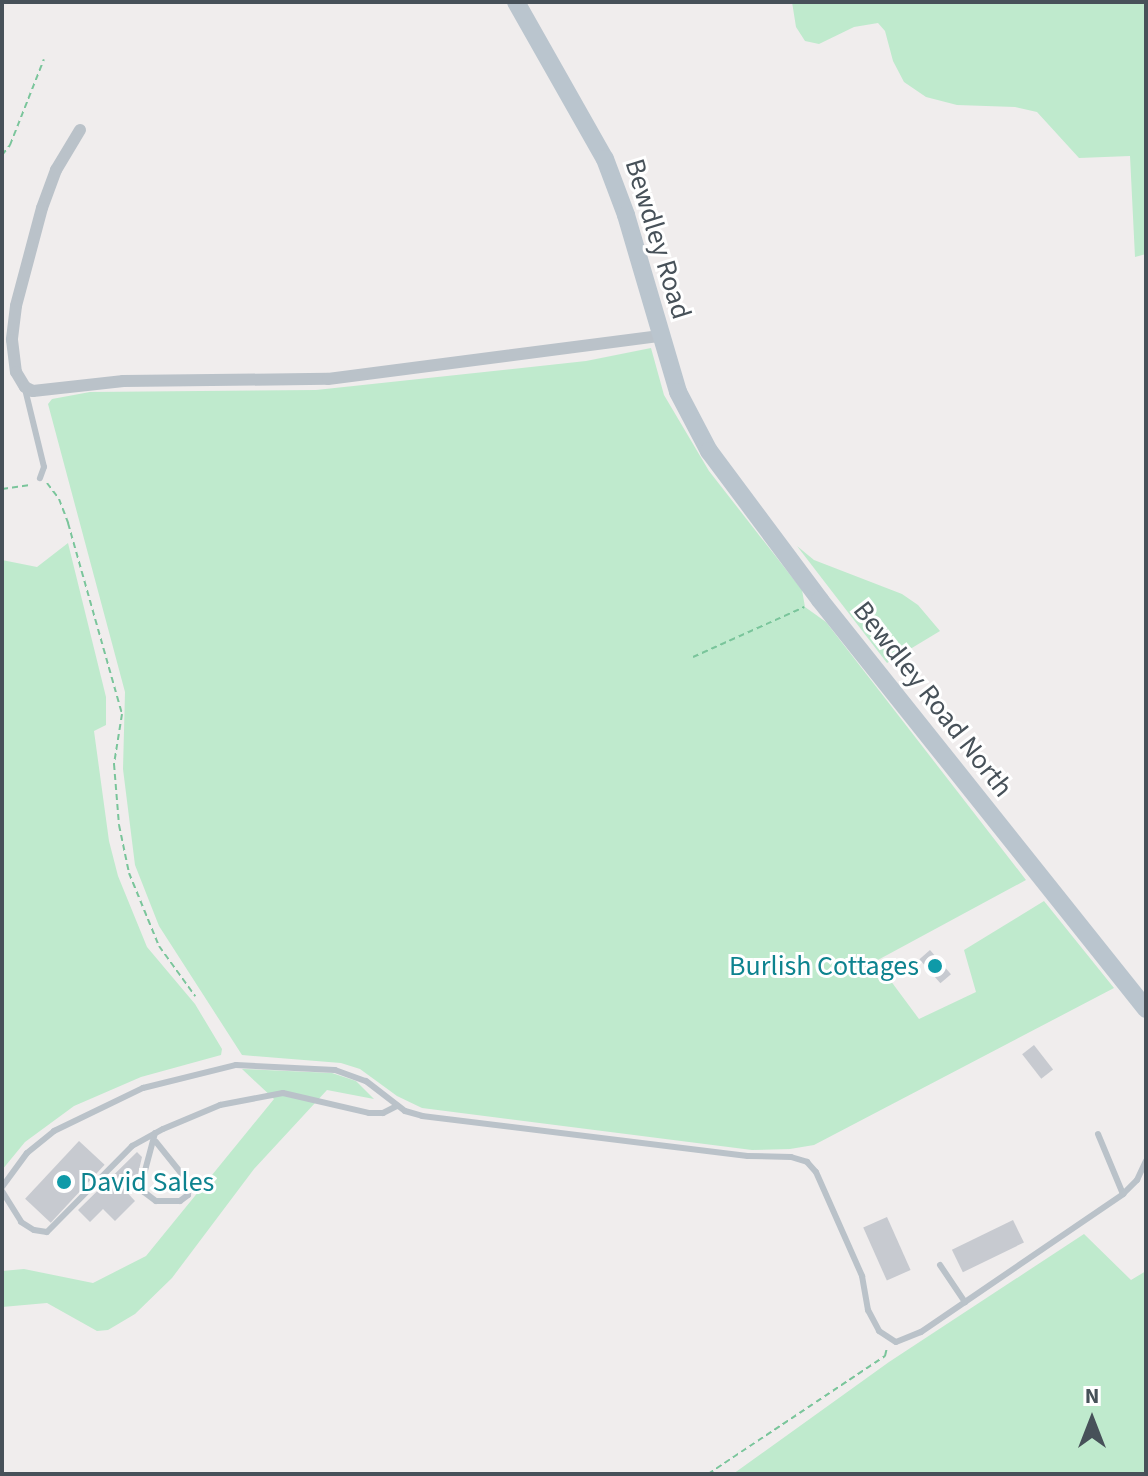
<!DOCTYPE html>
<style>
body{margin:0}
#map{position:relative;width:1148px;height:1476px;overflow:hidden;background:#f0eded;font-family:"Source Sans 3",sans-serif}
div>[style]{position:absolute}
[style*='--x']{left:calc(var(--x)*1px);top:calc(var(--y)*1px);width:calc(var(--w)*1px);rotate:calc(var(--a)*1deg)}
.green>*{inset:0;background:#bfeacd}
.building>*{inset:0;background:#c7cad0;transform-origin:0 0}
.path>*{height:2px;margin-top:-1px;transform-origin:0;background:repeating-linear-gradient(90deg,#7ac59b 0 6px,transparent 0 10px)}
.lane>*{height:6px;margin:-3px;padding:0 3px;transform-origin:3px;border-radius:3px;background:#bac2c9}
.street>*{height:12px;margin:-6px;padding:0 6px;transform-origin:6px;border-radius:6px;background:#bac2c9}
.secondary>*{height:18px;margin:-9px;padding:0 9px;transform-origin:9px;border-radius:9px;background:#bac5ce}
.dots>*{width:22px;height:22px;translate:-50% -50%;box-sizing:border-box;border:4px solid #fff;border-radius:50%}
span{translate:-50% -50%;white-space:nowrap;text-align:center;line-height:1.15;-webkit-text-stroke:6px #fff;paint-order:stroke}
.street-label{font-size:28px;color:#475159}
.culture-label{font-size:28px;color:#0d838f}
.right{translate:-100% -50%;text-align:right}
.left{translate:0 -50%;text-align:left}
.frame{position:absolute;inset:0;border:4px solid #475159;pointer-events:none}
.north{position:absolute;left:1052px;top:1380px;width:80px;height:80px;-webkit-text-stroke:6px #fff;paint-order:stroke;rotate:0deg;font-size:22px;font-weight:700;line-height:32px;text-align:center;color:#475159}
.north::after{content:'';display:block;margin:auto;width:28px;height:36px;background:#475159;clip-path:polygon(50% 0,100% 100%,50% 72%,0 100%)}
</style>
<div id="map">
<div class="green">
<div style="clip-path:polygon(792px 2px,1146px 2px,1146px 254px,1135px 257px,1130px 156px,1079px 158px,1037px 112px,1015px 107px,957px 105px,926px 97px,904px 82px,893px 61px,885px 31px,878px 23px,854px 27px,819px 44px,805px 41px,796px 27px)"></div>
<div style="clip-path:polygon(651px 348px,664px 395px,709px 471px,802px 590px,805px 607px,826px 622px,1026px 880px,876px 961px,919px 1019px,976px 992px,964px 950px,1044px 901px,1114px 988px,814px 1145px,790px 1149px,752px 1150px,422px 1108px,397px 1096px,360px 1069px,341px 1063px,242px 1055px,159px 926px,135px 865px,123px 769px,125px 692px,48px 404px,52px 399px,90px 392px,316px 390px,586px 361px)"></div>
<div style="clip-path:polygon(68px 543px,106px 697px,106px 725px,94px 731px,109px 841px,118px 876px,147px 947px,195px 1004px,222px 1049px,221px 1055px,141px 1077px,74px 1106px,25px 1142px,2px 1170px,2px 560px,37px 567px)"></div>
<div style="clip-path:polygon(797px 546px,814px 560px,902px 594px,918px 605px,940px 631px,887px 663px)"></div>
<div style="clip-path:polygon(242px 1069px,332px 1073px,356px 1081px,374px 1099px,327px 1090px,254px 1169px,172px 1278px,135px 1314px,108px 1330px,97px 1331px,47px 1303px,2px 1307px,2px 1271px,24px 1269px,93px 1283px,146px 1256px,274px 1099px)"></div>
<div style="clip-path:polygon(1084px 1234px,1131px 1280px,1146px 1271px,1146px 1474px,733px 1474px,889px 1362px)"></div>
</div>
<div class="building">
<div style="left:930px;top:950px;width:32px;height:14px;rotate:49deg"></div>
<div style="left:1034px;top:1045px;width:31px;height:15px;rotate:52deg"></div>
<div style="left:79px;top:1141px;width:35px;height:79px;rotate:43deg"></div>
<div style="clip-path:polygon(137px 1152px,142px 1157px,138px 1174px,123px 1188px,135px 1201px,115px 1221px,103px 1209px,90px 1222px,78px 1210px)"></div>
<div style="left:887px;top:1217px;width:58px;height:26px;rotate:66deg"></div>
<div style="left:1013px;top:1220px;width:25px;height:68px;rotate:64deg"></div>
</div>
<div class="path">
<div style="--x:2;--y:155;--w:13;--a:-51"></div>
<div style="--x:10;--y:145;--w:92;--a:-68.4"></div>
<div style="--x:47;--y:483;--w:20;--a:53"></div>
<div style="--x:59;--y:499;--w:26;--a:69"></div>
<div style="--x:68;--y:523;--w:198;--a:74.2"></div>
<div style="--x:122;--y:714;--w:51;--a:99.1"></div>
<div style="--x:114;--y:764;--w:61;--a:85.3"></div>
<div style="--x:119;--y:825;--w:49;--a:78.2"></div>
<div style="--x:129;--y:873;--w:79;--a:67.7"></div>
<div style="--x:159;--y:946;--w:62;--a:54.2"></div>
<div style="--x:2;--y:489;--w:30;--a:-8"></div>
<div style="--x:693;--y:657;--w:122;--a:-24.2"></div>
<div style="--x:708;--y:1474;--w:213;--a:-33.7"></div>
<div style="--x:885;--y:1356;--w:9;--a:-77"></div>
</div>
<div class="lane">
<div style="--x:25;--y:389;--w:80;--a:76.3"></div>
<div style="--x:44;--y:467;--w:12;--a:110"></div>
<div style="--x:155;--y:1133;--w:47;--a:104.9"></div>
<div style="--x:143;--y:1178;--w:14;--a:86"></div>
<div style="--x:144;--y:1192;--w:15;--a:37"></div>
<div style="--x:156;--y:1201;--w:24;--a:0"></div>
<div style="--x:180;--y:1201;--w:10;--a:-37"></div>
<div style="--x:188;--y:1195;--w:12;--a:-85"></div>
<div style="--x:189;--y:1183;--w:53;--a:-128.8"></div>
<div style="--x:1098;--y:1134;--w:65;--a:67.4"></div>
<div style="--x:2;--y:1187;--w:42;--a:-53.7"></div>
<div style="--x:27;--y:1153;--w:35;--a:-39"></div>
<div style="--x:54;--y:1131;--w:99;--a:-25.8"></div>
<div style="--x:143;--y:1088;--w:96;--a:-13.9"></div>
<div style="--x:236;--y:1065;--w:99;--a:2.9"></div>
<div style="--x:335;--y:1070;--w:33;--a:20"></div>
<div style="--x:366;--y:1081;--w:49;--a:37.6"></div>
<div style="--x:405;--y:1111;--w:18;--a:16"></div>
<div style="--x:422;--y:1116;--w:328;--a:7"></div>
<div style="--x:748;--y:1156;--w:43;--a:1.3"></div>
<div style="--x:791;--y:1157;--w:17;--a:17"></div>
<div style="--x:807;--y:1162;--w:13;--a:48"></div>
<div style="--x:816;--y:1172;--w:114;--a:66.1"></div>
<div style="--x:862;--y:1276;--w:35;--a:80"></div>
<div style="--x:868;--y:1310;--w:24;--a:62"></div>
<div style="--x:879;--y:1331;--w:20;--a:33"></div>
<div style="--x:896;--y:1342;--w:27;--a:-22"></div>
<div style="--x:921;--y:1332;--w:245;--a:-34.3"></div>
<div style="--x:1123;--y:1194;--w:20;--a:-45"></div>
<div style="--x:1137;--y:1180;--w:21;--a:-65"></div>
<div style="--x:2;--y:1191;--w:36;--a:58"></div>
<div style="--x:21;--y:1222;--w:15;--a:32"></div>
<div style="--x:34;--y:1230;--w:13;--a:9"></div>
<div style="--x:47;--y:1232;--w:121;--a:-45.3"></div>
<div style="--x:132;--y:1146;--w:35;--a:-29"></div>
<div style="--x:163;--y:1129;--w:62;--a:-22.8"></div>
<div style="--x:220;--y:1105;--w:64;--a:-10.8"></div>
<div style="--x:283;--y:1093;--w:88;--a:13.1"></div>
<div style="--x:369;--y:1113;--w:14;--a:0"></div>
<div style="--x:383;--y:1113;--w:16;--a:-27"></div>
<div style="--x:940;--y:1265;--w:45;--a:56"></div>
</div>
<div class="street">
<div style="--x:80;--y:130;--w:47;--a:121"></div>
<div style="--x:56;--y:170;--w:40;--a:110.2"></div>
<div style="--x:42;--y:208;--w:101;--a:104.9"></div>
<div style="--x:16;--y:306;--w:34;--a:97"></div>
<div style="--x:12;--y:340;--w:32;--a:83"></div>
<div style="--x:16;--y:372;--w:17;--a:59"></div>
<div style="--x:25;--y:387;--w:9;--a:27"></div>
<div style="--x:33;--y:391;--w:91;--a:-6.3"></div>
<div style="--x:123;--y:381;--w:205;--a:-0.6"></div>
<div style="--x:328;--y:379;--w:335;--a:-7.4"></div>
</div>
<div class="secondary">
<div style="--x:516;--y:2;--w:180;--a:60.5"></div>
<div style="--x:605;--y:159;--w:60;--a:69.4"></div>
<div style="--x:626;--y:215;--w:184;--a:73.6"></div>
<div style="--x:678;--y:392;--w:67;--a:62.3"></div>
<div style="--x:709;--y:451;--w:186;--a:53.3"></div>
<div style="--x:820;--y:600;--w:523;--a:51.44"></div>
</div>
<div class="dots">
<div style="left:935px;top:966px;background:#0f9aa8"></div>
<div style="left:64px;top:1182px;background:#0f9aa8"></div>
</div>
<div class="street-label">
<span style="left:658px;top:239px;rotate:73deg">Bewdley Road</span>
<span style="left:933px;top:699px;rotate:52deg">Bewdley Road North</span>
</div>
<div class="culture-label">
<span class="right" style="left:919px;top:966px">Burlish Cottages</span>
<span class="left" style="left:80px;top:1182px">David Sales</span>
</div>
<div class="frame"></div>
<div class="north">N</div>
</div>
